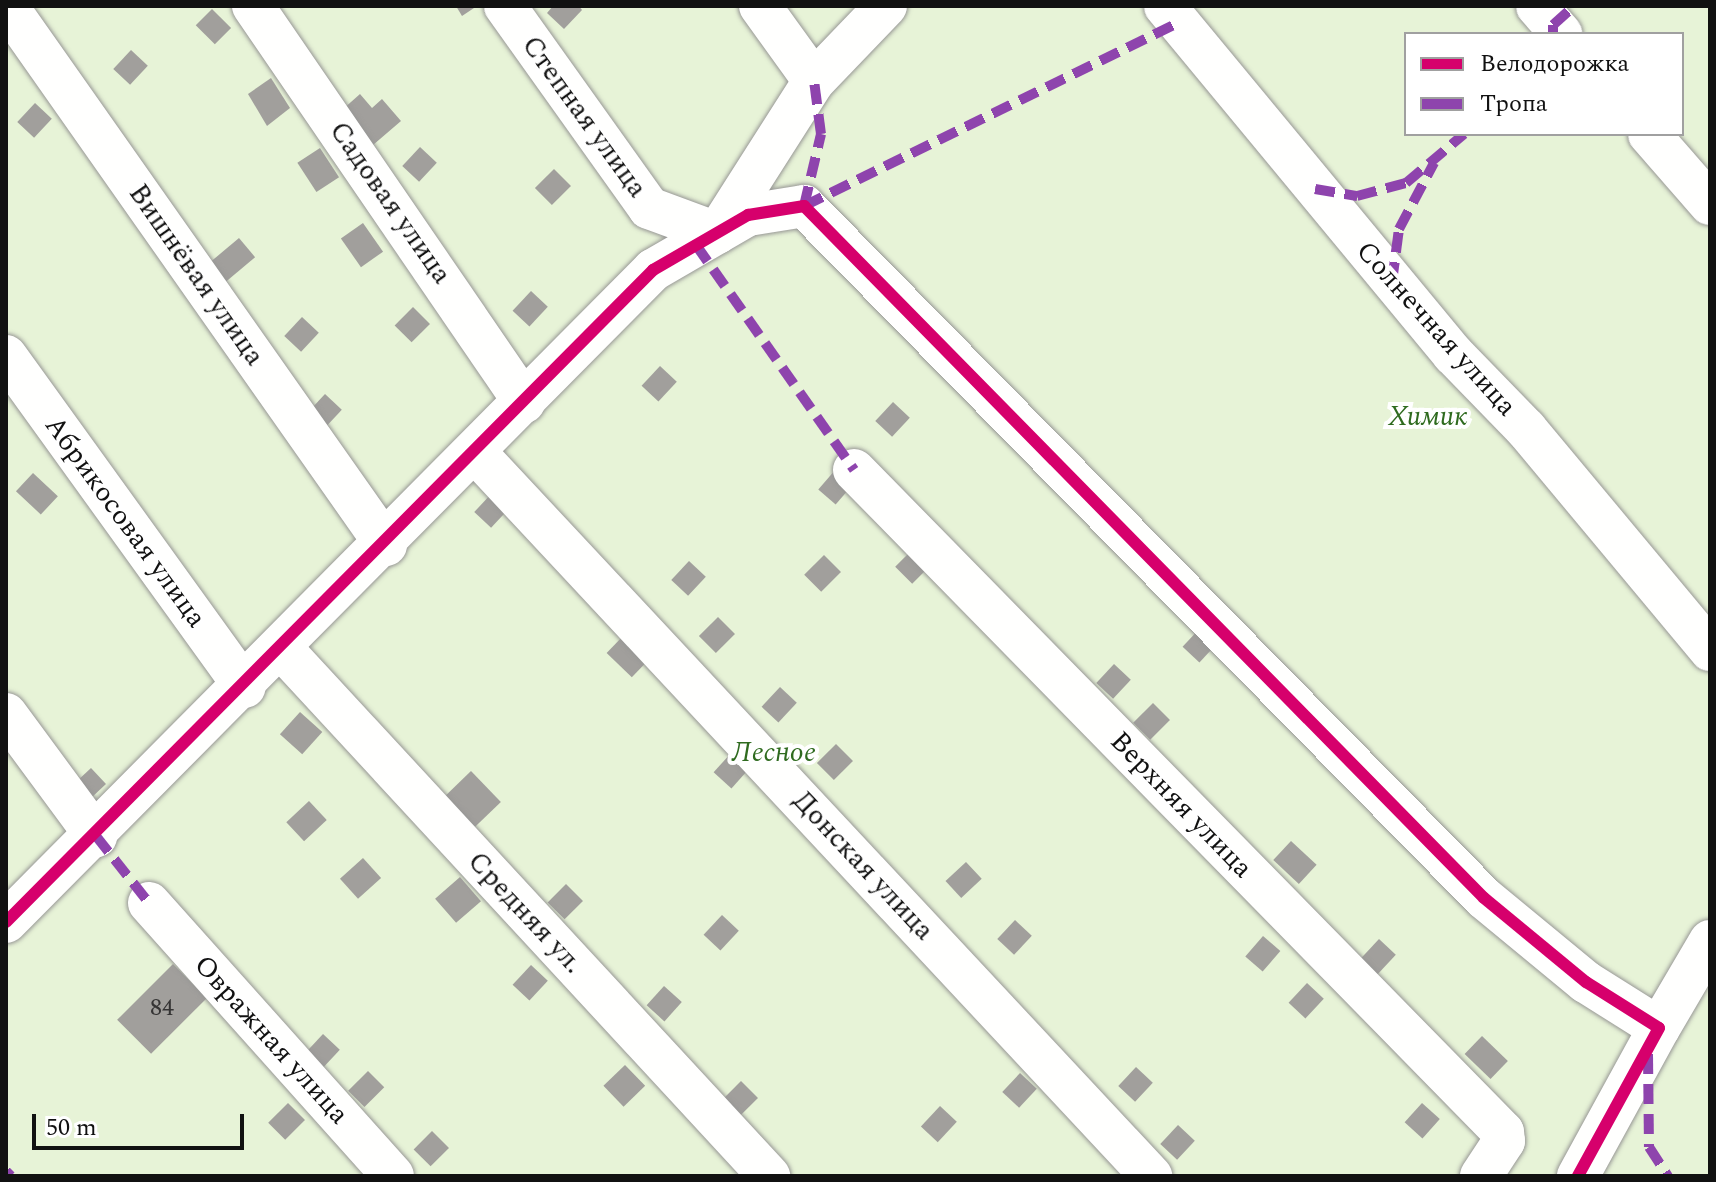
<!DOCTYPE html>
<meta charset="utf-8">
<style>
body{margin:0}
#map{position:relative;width:1716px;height:1182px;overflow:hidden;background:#fdfcf7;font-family:Spectral,serif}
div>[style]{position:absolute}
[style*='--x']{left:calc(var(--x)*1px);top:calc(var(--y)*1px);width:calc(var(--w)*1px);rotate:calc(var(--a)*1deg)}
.green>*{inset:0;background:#e7f3d7}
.building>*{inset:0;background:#a19f9c;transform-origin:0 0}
.roads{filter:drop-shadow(0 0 2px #979795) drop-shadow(0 0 2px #979795)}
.minor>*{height:42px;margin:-21px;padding:0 21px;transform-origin:21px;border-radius:21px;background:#fffffe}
.quiet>*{height:10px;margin-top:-5px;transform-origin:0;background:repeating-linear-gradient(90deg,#8e44ad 0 20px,transparent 0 30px)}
.cycleway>*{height:12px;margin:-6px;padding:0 6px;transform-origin:6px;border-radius:6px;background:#d6006c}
span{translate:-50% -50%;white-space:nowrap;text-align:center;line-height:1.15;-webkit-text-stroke:8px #fff;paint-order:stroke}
.number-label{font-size:24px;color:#353434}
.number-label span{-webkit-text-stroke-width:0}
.street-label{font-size:28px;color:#111}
.park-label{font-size:28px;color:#2f6b1f;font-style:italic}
.frame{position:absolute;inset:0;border:8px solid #111;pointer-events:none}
.legend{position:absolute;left:1404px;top:32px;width:280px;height:104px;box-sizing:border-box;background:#fff;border:2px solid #a0a0a0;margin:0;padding:10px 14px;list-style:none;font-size:24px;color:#111}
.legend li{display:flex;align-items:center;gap:16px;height:40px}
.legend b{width:40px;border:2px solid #a0a0a0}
.scale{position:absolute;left:32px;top:1114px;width:212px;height:36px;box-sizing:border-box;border:4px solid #111;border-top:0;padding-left:10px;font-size:24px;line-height:28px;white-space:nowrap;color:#111;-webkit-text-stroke:6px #fff;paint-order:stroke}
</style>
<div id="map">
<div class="green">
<div style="clip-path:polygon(evenodd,6px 6px,1710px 6px,1710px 1176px,6px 1176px,6px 6px,1406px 34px,1682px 34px,1682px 134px,1406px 134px,1406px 34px)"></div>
</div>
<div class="building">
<div style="clip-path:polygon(456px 6px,477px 6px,462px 16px)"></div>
<div style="clip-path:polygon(553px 6px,579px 6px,582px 10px,564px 29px,547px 13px)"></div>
<div style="left:212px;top:9px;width:27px;height:23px;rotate:45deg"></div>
<div style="left:131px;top:50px;width:23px;height:26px;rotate:43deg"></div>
<div style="clip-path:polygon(271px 78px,290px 108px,267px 126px,248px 94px)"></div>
<div style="clip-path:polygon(360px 94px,372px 108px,382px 99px,401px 121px,373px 145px,342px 110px)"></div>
<div style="left:35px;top:103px;width:23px;height:26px;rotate:43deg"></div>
<div style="left:420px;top:147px;width:23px;height:26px;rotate:43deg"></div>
<div style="left:320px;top:148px;width:35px;height:27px;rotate:57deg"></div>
<div style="left:554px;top:169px;width:24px;height:27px;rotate:45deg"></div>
<div style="left:363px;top:223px;width:35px;height:27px;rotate:55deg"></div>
<div style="left:239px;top:238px;width:25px;height:44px;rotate:50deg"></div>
<div style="left:531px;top:291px;width:23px;height:27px;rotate:43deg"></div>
<div style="left:413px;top:307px;width:24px;height:26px;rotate:45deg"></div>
<div style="left:302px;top:317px;width:23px;height:26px;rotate:43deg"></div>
<div style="left:660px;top:366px;width:23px;height:27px;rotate:43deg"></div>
<div style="left:325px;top:394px;width:23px;height:26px;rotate:43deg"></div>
<div style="left:893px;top:402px;width:23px;height:26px;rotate:43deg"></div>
<div style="left:836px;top:469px;width:23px;height:27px;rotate:41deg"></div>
<div style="left:33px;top:473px;width:34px;height:25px;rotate:43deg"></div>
<div style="left:492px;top:493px;width:23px;height:26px;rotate:43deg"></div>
<div style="left:915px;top:547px;width:24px;height:28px;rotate:45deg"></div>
<div style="left:824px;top:555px;width:24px;height:28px;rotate:45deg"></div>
<div style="left:689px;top:561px;width:23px;height:26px;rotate:43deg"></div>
<div style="left:718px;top:617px;width:24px;height:27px;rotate:45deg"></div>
<div style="left:1201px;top:627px;width:23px;height:27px;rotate:43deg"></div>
<div style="left:624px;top:635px;width:35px;height:25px;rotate:44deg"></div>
<div style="left:1114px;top:664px;width:23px;height:26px;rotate:43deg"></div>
<div style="left:780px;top:687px;width:23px;height:27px;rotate:43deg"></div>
<div style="left:1153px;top:703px;width:24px;height:28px;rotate:45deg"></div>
<div style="left:300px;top:712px;width:30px;height:30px;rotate:42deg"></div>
<div style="left:836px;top:744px;width:24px;height:27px;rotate:45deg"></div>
<div style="left:731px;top:753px;width:24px;height:26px;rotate:42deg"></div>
<div style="left:91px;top:768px;width:22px;height:23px;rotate:47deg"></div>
<div style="left:471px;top:771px;width:43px;height:38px;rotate:46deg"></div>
<div style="left:309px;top:801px;width:26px;height:31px;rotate:47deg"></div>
<div style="left:1291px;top:841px;width:35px;height:26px;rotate:43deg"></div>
<div style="left:363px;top:858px;width:27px;height:31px;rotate:48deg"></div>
<div style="left:966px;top:862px;width:23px;height:28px;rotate:47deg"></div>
<div style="left:460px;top:877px;width:32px;height:33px;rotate:49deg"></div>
<div style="left:566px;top:884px;width:24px;height:26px;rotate:45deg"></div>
<div style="left:722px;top:915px;width:23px;height:27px;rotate:43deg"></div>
<div style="left:1015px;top:920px;width:23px;height:26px;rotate:43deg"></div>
<div style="left:1263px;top:936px;width:23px;height:27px;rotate:41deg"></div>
<div style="left:1379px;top:939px;width:23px;height:27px;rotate:43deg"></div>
<div style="left:173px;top:964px;width:48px;height:79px;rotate:45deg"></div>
<div style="left:531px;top:965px;width:23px;height:27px;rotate:43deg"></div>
<div style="left:1307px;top:983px;width:23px;height:27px;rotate:43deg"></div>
<div style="left:664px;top:986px;width:24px;height:26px;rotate:42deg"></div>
<div style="left:323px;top:1034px;width:23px;height:27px;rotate:43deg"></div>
<div style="left:1482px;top:1036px;width:36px;height:25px;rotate:44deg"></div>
<div style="left:625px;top:1065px;width:29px;height:30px;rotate:46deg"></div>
<div style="left:1136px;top:1067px;width:23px;height:26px;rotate:43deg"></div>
<div style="left:368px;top:1071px;width:23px;height:28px;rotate:45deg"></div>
<div style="left:1020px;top:1073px;width:23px;height:26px;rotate:43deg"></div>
<div style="left:741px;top:1081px;width:24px;height:26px;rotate:45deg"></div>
<div style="left:288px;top:1103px;width:24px;height:28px;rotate:45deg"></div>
<div style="left:1422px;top:1103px;width:24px;height:26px;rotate:42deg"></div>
<div style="left:940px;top:1106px;width:23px;height:28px;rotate:43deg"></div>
<div style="left:1178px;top:1125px;width:23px;height:26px;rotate:43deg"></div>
<div style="left:432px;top:1131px;width:24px;height:26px;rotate:45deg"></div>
</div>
<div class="roads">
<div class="minor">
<div style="--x:7;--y:6;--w:659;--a:54.89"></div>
<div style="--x:253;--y:6;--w:480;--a:55.6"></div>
<div style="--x:505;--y:6;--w:248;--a:54.5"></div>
<div style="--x:649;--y:208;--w:72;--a:20.2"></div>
<div style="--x:717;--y:233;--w:180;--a:-57.5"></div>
<div style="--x:814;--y:81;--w:104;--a:-46.2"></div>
<div style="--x:760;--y:6;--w:92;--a:54.2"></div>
<div style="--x:1165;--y:6;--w:452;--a:50.4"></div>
<div style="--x:1453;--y:354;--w:105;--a:45.8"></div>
<div style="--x:1526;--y:429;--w:288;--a:50.2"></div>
<div style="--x:1537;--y:6;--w:37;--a:49"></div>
<div style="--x:1649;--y:134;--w:93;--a:48.9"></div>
<div style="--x:6;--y:356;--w:408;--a:54.2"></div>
<div style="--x:475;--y:452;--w:991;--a:46.96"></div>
<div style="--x:854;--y:470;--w:927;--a:45.57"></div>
<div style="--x:1503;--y:1132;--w:9;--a:84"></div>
<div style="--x:1504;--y:1141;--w:42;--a:123.3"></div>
<div style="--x:282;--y:649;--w:718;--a:47.26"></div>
<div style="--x:6;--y:714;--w:152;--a:53.6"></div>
<div style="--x:149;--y:903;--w:366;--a:48.2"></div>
<div style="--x:6;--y:922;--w:919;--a:-45.22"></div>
<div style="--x:653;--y:270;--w:110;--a:-30.1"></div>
<div style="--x:748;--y:215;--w:57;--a:-9.1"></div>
<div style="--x:804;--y:206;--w:970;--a:45.5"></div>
<div style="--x:1484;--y:898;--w:132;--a:39.5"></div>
<div style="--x:1586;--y:982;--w:86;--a:32.2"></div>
<div style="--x:1659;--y:1028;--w:169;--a:118.7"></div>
<div style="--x:1659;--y:1028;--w:101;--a:-59.6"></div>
</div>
</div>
<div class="quiet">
<div style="--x:1553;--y:34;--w:9;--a:-90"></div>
<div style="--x:1553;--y:25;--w:28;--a:-42"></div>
<div style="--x:1315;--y:189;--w:43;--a:9.5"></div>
<div style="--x:1357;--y:196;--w:51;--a:-14.9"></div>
<div style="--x:1406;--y:183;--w:76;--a:-40.2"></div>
<div style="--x:804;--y:206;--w:415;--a:-26.1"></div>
<div style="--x:804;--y:206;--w:74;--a:-76.7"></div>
<div style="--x:821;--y:134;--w:53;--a:-97.5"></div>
<div style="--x:696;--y:245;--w:275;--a:54.9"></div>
<div style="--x:1392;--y:282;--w:53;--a:-82.5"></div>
<div style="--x:1399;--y:229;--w:75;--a:-62.1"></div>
<div style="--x:96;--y:836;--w:85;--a:51.7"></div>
<div style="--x:1648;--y:1054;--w:93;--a:89.4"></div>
<div style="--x:1649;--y:1147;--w:35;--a:57"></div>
<div style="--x:6;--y:1171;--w:7;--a:45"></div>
</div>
<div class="cycleway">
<div style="--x:6;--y:922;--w:919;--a:-45.22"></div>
<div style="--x:653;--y:270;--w:110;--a:-30.1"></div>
<div style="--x:748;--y:215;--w:57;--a:-9.1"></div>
<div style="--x:804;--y:206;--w:970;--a:45.5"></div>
<div style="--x:1484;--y:898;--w:132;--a:39.5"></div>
<div style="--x:1586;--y:982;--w:86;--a:32.2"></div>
<div style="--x:1659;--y:1028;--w:169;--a:118.7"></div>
</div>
<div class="number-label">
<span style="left:162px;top:1009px">84</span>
</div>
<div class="street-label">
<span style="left:584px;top:117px;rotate:54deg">Степная улица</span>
<span style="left:390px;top:203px;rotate:55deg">Садовая улица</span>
<span style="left:196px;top:275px;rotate:55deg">Вишнёвая улица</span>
<span style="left:1436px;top:329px;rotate:48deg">Солнечная улица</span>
<span style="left:125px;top:522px;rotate:54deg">Абрикосовая улица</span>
<span style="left:1181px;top:805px;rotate:46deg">Верхняя улица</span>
<span style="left:863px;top:866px;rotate:47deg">Донская улица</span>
<span style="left:525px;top:913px;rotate:47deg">Средняя ул.</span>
<span style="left:271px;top:1040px;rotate:48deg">Овражная улица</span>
</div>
<div class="park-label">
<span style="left:1428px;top:417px">Химик</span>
<span style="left:774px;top:753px">Лесное</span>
</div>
<div class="frame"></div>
<ul class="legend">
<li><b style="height:10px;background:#d6006c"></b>Велодорожка</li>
<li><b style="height:10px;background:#8e44ad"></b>Тропа</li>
</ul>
<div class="scale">50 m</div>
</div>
